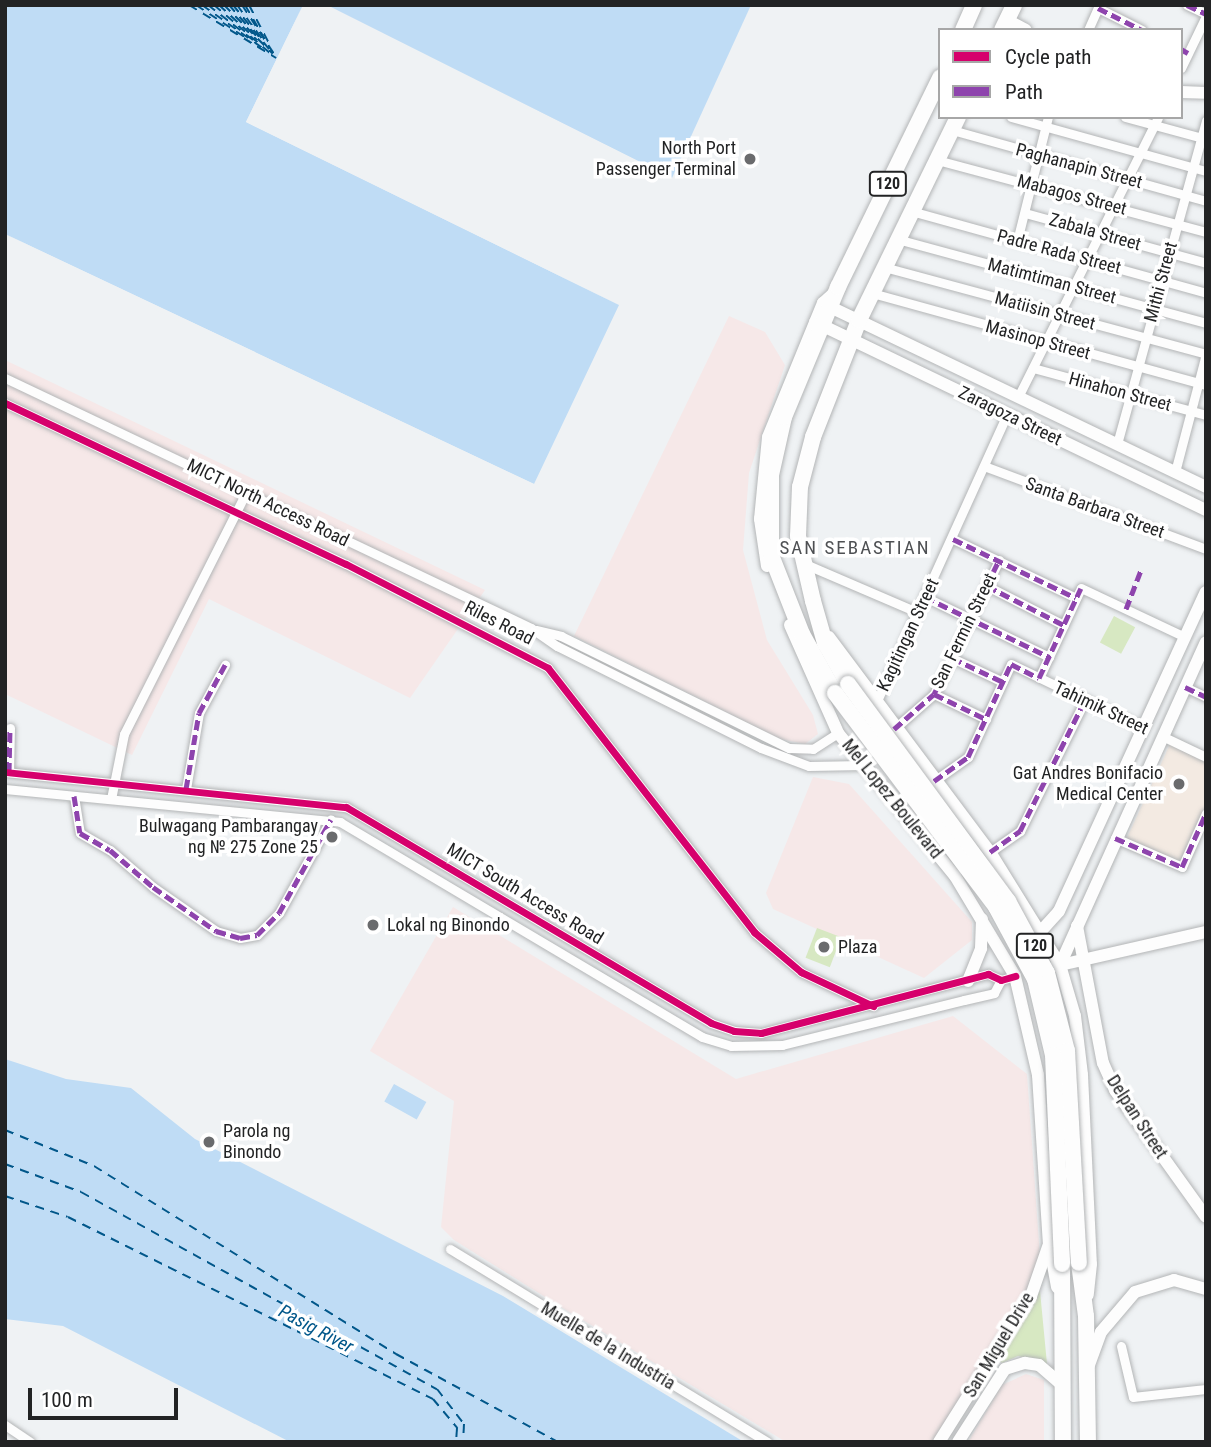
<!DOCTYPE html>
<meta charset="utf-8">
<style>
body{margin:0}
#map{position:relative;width:1211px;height:1447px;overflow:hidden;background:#eff2f4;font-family:"Roboto Condensed",sans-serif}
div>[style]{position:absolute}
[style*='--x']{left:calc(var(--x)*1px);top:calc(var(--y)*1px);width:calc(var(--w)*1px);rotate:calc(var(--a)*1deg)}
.industrial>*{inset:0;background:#f6e8e8}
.medical>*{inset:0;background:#f3eae2}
.green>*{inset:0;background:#d7e8c2;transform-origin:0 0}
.water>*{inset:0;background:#bfdcf5;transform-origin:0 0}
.pier>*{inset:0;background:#eff2f4}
.ferry>*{height:2px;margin-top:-1px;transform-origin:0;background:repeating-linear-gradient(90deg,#01578a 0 9px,transparent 0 16px)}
.roads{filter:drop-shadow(0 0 2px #b3b5b6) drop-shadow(0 0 2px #b3b5b6)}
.street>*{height:9px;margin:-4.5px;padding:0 4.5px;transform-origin:4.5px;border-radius:4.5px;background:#fdfdfd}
.secondary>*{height:12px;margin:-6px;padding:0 6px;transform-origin:6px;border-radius:6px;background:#fdfdfd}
.highway>*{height:16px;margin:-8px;padding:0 8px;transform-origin:8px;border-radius:8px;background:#fdfdfd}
.bridges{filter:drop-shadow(0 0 2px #b3b5b6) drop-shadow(0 0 2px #b3b5b6)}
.highway-bridge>*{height:16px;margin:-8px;padding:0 8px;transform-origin:8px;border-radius:8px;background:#fdfdfd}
.quiet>*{height:5px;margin-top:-2.5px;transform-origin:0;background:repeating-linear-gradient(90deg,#8e44ad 0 10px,transparent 0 15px)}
.cycleway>*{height:7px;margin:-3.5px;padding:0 3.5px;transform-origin:3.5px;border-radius:3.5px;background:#d6006c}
.dots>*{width:19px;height:19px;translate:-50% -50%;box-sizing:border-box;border:4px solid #fff;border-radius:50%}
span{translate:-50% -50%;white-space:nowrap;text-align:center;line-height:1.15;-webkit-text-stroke:7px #fff;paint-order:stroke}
.shield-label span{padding:2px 5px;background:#fff;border:2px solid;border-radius:5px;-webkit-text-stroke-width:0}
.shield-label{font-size:16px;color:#222324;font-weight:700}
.poi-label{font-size:18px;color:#222324}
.right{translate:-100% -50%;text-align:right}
.left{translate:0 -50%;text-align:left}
.street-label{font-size:18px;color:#222324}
.neighbourhood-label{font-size:19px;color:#4e5053;letter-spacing:2px}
.water-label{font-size:19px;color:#01578a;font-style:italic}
.frame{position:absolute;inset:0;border:7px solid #222324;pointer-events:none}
.legend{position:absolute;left:938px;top:28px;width:245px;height:91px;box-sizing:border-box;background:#fff;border:2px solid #a7a7a7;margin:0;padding:9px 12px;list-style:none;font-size:21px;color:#222324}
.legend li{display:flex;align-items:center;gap:14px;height:35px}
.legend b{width:35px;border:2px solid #a7a7a7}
.scale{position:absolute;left:28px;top:1388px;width:150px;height:32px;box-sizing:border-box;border:4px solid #222324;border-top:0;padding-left:9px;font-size:21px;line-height:24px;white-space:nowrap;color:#222324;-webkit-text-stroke:5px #fff;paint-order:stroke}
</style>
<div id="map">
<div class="industrial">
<div style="clip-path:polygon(729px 316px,765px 332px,785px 365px,749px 473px,743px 550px,767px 640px,813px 715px,818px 734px,805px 744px,780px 739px,574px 636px)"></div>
<div style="clip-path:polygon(5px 360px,485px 590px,410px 698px,209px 599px,132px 755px,5px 694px)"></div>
<div style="clip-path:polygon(813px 777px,849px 784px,972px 922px,972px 940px,924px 978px,773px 909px,766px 893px)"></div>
<div style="clip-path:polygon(453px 907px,736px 1079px,953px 1016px,1027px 1074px,1041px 1271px,932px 1442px,786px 1442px,561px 1307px,454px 1240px,441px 1227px,454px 1101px,370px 1051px)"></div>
<div style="clip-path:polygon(1026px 1374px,1044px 1380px,1044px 1442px,968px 1442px,1002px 1385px)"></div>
</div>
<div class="medical">
<div style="clip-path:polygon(1170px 744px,1206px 761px,1206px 807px,1181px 865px,1126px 840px)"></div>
</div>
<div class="green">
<div style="left:1114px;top:616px;width:24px;height:30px;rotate:28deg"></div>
<div style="left:817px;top:928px;width:26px;height:32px;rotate:21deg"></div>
<div style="clip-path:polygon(1040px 1291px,1047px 1364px,1018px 1356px,1002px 1363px,997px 1358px)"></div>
</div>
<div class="water">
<div style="clip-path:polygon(5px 5px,303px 5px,246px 122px,619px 305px,534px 484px,5px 234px)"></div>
<div style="clip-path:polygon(327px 5px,751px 5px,672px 178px)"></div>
<div style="clip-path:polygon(5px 1059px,66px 1079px,131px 1088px,195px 1139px,503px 1296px,744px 1442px,290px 1442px,63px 1326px,5px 1319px)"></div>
<div style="left:394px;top:1084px;width:37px;height:20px;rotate:29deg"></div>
</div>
<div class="pier">
<div style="clip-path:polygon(303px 5px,250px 120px,619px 305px,246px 122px)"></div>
<div style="clip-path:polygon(324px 5px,672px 178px,671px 181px,326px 8px)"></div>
<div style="clip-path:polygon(5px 234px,534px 484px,534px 488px,218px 341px)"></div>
</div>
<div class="ferry">
<div style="--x:189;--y:5;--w:102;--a:31.3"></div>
<div style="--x:196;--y:5;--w:64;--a:33.4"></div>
<div style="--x:202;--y:5;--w:76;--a:35.4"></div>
<div style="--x:208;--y:5;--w:57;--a:37.9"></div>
<div style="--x:214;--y:5;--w:74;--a:40.6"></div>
<div style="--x:219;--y:5;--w:52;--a:42.6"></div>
<div style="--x:224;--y:5;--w:69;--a:45"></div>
<div style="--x:229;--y:5;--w:45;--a:48.6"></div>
<div style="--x:233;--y:5;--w:57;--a:50.7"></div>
<div style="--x:237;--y:5;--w:44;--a:53.4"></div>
<div style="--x:242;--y:5;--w:62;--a:56.8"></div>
<div style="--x:245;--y:5;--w:39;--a:60"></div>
<div style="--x:249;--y:5;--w:47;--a:62.4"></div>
<div style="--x:5;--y:1130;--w:96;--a:22"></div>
<div style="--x:94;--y:1166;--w:356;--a:31.9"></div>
<div style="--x:396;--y:1354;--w:184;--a:28.5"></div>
<div style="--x:5;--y:1164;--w:81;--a:20.2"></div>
<div style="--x:81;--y:1192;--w:407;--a:29"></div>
<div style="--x:437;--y:1389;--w:44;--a:52.4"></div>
<div style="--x:464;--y:1424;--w:18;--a:93"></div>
<div style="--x:5;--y:1196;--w:66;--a:18.4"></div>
<div style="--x:68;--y:1217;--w:408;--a:26.5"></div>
<div style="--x:433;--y:1399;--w:38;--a:50"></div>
<div style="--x:457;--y:1428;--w:14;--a:94"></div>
</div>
<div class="roads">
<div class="street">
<div style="--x:1187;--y:5;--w:21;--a:25"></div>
<div style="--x:1098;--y:8;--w:49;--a:26.6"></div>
<div style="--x:1088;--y:30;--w:27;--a:-66"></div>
<div style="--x:1181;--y:68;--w:58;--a:-64.3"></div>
<div style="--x:1011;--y:117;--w:202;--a:15.5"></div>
<div style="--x:1125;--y:117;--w:84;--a:15.2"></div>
<div style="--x:952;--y:130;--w:264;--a:15.6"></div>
<div style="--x:937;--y:160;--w:278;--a:15"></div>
<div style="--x:911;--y:211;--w:306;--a:15.5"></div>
<div style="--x:1025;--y:213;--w:188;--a:15.4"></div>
<div style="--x:897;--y:239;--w:320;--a:15.2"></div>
<div style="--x:1017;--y:241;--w:128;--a:-76"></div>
<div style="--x:884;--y:267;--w:334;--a:15.1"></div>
<div style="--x:872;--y:293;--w:346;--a:15.4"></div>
<div style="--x:1033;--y:368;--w:179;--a:15.2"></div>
<div style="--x:5;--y:378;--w:582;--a:25.42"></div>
<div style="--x:531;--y:628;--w:32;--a:35"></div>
<div style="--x:557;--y:646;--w:228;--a:26.6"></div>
<div style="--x:761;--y:748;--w:51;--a:20.6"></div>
<div style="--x:809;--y:766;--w:54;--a:-1.1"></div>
<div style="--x:1018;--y:397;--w:313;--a:-63.4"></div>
<div style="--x:5;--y:403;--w:377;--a:25.3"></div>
<div style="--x:346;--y:564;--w:227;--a:27.2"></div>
<div style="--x:548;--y:668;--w:335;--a:52"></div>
<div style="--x:754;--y:932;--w:62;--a:40.4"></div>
<div style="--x:801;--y:972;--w:80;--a:25.3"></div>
<div style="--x:1117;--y:444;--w:336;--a:-74.6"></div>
<div style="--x:984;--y:466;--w:237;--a:20.5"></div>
<div style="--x:1175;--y:472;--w:122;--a:-75.3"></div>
<div style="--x:953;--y:539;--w:136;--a:25.6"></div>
<div style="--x:805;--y:564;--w:122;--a:23.2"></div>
<div style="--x:987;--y:586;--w:86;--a:26.9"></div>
<div style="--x:925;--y:597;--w:138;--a:25.8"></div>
<div style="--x:536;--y:630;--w:26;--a:13"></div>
<div style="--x:561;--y:636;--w:254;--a:26.2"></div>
<div style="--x:789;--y:748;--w:24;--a:2"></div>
<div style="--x:813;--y:749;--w:30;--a:-33"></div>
<div style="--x:952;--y:658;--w:56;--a:25.2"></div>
<div style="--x:1039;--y:678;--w:99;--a:-65"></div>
<div style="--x:1081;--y:588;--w:115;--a:25.2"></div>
<div style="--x:1185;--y:687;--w:23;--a:25"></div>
<div style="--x:934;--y:694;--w:58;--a:25.7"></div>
<div style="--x:876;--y:703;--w:317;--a:-65.6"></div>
<div style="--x:894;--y:729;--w:53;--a:-41.2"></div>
<div style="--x:934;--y:694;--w:149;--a:-64.1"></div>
<div style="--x:1162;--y:736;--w:49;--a:25.5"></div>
<div style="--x:5;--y:772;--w:343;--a:5.9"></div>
<div style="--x:346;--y:807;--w:424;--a:30.6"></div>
<div style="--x:711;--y:1023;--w:24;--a:19"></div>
<div style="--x:734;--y:1031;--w:27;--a:4"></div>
<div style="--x:761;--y:1033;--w:235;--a:-14.6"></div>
<div style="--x:988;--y:974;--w:14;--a:25"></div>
<div style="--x:1001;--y:980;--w:15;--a:-16"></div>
<div style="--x:9;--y:772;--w:44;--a:-88.7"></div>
<div style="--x:934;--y:781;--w:42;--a:-35.2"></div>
<div style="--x:968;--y:757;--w:102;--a:-65.2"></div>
<div style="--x:1011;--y:664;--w:145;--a:25.7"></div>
<div style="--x:5;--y:789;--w:337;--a:5.6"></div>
<div style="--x:340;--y:822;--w:421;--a:30.7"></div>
<div style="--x:702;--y:1037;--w:30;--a:17"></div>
<div style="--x:731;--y:1046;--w:51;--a:-1.1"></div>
<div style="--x:782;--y:1045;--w:187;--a:-13.9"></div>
<div style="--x:964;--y:1000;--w:31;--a:-13"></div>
<div style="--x:994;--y:993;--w:15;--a:-62"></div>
<div style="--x:186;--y:789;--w:77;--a:-80.3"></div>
<div style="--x:199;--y:713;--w:55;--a:-61.6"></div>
<div style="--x:74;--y:796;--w:37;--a:81"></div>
<div style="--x:80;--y:833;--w:34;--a:30"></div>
<div style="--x:110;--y:850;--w:57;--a:40.7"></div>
<div style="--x:153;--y:887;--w:77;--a:34.9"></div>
<div style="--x:216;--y:931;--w:25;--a:16"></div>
<div style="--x:240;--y:938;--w:17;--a:-10"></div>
<div style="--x:257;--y:935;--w:31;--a:-45"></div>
<div style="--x:279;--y:913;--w:107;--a:-61"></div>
<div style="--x:111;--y:799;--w:66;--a:-78.7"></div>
<div style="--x:124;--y:734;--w:270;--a:-63.2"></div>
<div style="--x:1115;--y:838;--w:73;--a:23.4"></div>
<div style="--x:1182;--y:867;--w:59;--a:-66"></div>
<div style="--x:990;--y:852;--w:37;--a:-35"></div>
<div style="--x:1020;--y:831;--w:146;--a:-63.6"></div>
<div style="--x:450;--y:1249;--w:371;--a:31.3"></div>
<div style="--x:1121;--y:1346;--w:52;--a:76.8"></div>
<div style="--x:1133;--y:1397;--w:73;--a:-6.3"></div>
<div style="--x:5;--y:1425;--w:30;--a:34"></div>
</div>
<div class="secondary">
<div style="--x:1007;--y:20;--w:21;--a:28"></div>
<div style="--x:1181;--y:92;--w:25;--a:2"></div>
<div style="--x:824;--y:304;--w:424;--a:25.6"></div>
<div style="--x:815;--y:322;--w:434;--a:25.7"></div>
<div style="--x:767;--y:566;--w:48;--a:-98.5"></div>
<div style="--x:760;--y:519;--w:82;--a:-84.4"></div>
<div style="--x:768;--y:437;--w:145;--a:-67.7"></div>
<div style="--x:823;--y:303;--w:15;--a:-42"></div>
<div style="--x:790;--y:625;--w:118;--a:66"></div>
<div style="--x:838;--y:733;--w:185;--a:50.7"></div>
<div style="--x:955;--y:876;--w:117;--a:59"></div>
<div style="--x:1015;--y:976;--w:102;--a:76.9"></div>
<div style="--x:1038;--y:1075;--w:168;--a:86.3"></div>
<div style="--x:1049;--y:1243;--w:45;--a:79.7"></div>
<div style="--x:829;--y:637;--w:269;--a:53.2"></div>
<div style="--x:990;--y:852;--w:133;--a:58.2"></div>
<div style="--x:1060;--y:965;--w:53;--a:73.6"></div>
<div style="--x:1075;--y:1016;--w:59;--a:83.2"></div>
<div style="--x:1082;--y:1075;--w:189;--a:87.3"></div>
<div style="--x:1091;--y:1264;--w:31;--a:96"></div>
<div style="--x:1077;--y:926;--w:139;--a:79.3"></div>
<div style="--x:1103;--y:1063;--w:30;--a:66"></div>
<div style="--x:1115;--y:1090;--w:156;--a:54.4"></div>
<div style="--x:1042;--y:930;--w:25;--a:-48"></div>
<div style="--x:1059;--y:911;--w:351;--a:-65.3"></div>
<div style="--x:1060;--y:965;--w:354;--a:-65.7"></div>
<div style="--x:1056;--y:966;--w:154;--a:-12.8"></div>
<div style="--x:968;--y:981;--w:35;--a:-68"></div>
<div style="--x:981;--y:948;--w:29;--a:-88"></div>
<div style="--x:1089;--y:1365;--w:35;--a:-70"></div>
<div style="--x:1101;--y:1332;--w:52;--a:-49.6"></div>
<div style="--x:1135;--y:1292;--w:41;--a:-17.1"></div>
<div style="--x:1174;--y:1280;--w:33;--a:16"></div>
<div style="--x:939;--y:1442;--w:173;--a:-57.8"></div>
<div style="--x:1031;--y:1296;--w:55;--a:-70.9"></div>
<div style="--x:958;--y:1442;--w:87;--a:-57.2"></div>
<div style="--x:1005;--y:1369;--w:21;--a:-17"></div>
<div style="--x:1025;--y:1363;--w:14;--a:8"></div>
<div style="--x:1039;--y:1365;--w:29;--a:41"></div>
</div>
<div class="highway">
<div style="--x:963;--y:30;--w:27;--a:-66"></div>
<div style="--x:1002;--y:30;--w:28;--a:-64"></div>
<div style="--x:848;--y:684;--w:47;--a:-119.3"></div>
<div style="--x:825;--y:643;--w:44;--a:-105.9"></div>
<div style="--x:813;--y:601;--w:67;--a:-103"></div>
<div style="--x:798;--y:536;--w:49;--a:-87.7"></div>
<div style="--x:800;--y:487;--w:52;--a:-75.4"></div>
<div style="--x:813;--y:437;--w:126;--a:-68.5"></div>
<div style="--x:859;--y:320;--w:226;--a:-64"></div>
<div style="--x:835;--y:693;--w:68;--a:-119.2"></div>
<div style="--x:802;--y:634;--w:85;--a:-111.4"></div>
<div style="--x:771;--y:555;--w:80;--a:-90"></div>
<div style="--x:771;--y:475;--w:59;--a:-77.4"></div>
<div style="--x:784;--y:417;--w:141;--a:-67.4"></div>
<div style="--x:838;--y:287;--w:233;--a:-64"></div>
<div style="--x:1079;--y:1263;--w:53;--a:82.5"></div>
<div style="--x:1086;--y:1316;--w:126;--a:89.1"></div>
<div style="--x:1062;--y:1264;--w:178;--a:89.7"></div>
</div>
</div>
<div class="bridges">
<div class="highway-bridge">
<div style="--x:848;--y:684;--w:270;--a:53.6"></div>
<div style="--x:1008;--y:901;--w:82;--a:61.6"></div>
<div style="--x:1047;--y:973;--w:81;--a:75.6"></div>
<div style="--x:1067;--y:1051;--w:212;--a:86.8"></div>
<div style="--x:835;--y:693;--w:268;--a:53"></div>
<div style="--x:996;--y:907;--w:82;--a:61.6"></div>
<div style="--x:1035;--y:979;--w:78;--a:76.7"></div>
<div style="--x:1053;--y:1055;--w:209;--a:87.5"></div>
</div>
</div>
<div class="quiet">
<div style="--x:1187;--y:5;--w:21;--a:25"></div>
<div style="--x:1098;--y:8;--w:49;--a:26.6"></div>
<div style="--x:1181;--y:49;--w:8;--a:30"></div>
<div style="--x:953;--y:539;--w:136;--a:25.6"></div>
<div style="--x:987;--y:586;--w:86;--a:26.9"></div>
<div style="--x:925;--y:597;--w:138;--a:25.8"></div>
<div style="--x:1126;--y:609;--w:42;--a:-69"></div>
<div style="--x:1205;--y:644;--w:1;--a:0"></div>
<div style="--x:952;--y:658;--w:56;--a:25.2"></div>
<div style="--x:1185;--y:687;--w:23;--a:25"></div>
<div style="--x:934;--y:694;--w:58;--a:25.7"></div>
<div style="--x:894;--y:729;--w:53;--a:-41.2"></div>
<div style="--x:934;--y:694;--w:149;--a:-64.1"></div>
<div style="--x:9;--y:772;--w:44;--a:-88.7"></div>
<div style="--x:934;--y:781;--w:42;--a:-35.2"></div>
<div style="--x:968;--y:757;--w:102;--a:-65.2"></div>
<div style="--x:1011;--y:664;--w:31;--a:27"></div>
<div style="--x:1039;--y:678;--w:99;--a:-65"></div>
<div style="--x:186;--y:789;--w:77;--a:-80.3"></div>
<div style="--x:199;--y:713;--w:55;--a:-61.6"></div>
<div style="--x:74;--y:796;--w:37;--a:81"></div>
<div style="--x:80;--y:833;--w:34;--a:30"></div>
<div style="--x:110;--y:850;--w:57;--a:40.7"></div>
<div style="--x:153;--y:887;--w:77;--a:34.9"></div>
<div style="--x:216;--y:931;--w:25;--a:16"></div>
<div style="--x:240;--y:938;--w:17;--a:-10"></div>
<div style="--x:257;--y:935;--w:31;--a:-45"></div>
<div style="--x:279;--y:913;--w:107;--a:-61"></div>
<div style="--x:1115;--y:838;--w:73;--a:23.4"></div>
<div style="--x:1182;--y:867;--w:59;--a:-66"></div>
<div style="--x:990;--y:852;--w:37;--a:-35"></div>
<div style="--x:1020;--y:831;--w:146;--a:-63.6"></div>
</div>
<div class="cycleway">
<div style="--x:5;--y:403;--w:377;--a:25.3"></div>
<div style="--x:346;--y:564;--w:227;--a:27.2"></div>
<div style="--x:548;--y:668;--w:335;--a:52"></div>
<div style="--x:754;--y:932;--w:62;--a:40.4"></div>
<div style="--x:801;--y:972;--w:80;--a:25.3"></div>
<div style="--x:5;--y:772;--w:343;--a:5.9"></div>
<div style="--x:346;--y:807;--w:424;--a:30.6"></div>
<div style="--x:711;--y:1023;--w:24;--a:19"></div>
<div style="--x:734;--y:1031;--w:27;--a:4"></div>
<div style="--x:761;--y:1033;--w:235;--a:-14.6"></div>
<div style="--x:988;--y:974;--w:14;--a:25"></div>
<div style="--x:1001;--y:980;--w:15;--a:-16"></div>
</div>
<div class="dots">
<div style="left:750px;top:159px;background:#6a6b6d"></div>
<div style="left:1179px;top:784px;background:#6a6b6d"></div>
<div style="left:332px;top:837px;background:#6a6b6d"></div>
<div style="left:373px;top:925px;background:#6a6b6d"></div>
<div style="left:824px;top:947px;background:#6a6b6d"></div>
<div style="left:209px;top:1142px;background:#6a6b6d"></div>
</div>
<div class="shield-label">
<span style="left:888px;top:184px">120</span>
<span style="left:1035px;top:946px">120</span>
</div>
<div class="poi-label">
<span class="right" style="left:736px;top:159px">North Port<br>Passenger Terminal</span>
<span class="right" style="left:1163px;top:784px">Gat Andres Bonifacio<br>Medical Center</span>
<span class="right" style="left:318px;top:837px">Bulwagang Pambarangay<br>ng № 275 Zone 25</span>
<span class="left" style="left:387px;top:925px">Lokal ng Binondo</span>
<span class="left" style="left:838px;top:947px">Plaza</span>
<span class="left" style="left:223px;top:1142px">Parola ng<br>Binondo</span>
</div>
<div class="street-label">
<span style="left:1079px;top:166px;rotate:15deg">Paghanapin Street</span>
<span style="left:1072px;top:195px;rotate:15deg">Mabagos Street</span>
<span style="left:1095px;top:232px;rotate:16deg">Zabala Street</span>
<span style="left:1059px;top:252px;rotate:15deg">Padre Rada Street</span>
<span style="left:1052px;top:281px;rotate:15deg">Matimtiman Street</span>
<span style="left:1161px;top:282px;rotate:-75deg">Mithi Street</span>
<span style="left:1045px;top:311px;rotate:15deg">Matiisin Street</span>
<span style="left:1038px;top:340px;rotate:15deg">Masinop Street</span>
<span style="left:1120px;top:392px;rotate:15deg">Hinahon Street</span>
<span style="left:1010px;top:416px;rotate:26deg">Zaragoza Street</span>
<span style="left:268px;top:503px;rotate:26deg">MICT North Access Road</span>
<span style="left:1095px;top:508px;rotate:20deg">Santa Barbara Street</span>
<span style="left:499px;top:623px;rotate:27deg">Riles Road</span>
<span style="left:964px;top:631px;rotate:-64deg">San Fermin Street</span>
<span style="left:908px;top:635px;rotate:-65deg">Kagitingan Street</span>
<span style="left:1101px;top:708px;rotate:25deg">Tahimik Street</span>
<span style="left:892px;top:799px;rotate:51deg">Mel Lopez Boulevard</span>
<span style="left:525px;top:894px;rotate:31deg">MICT South Access Road</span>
<span style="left:1137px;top:1117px;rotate:57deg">Delpan Street</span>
<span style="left:999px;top:1345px;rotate:-59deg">San Miguel Drive</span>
<span style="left:608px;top:1346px;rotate:31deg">Muelle de la Industria</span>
</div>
<div class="neighbourhood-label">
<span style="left:855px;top:548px">SAN SEBASTIAN</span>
</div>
<div class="water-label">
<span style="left:316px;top:1329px;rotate:28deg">Pasig River</span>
</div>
<div class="frame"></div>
<ul class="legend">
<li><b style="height:9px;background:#d6006c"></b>Cycle path</li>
<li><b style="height:9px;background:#8e44ad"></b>Path</li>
</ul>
<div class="scale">100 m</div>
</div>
